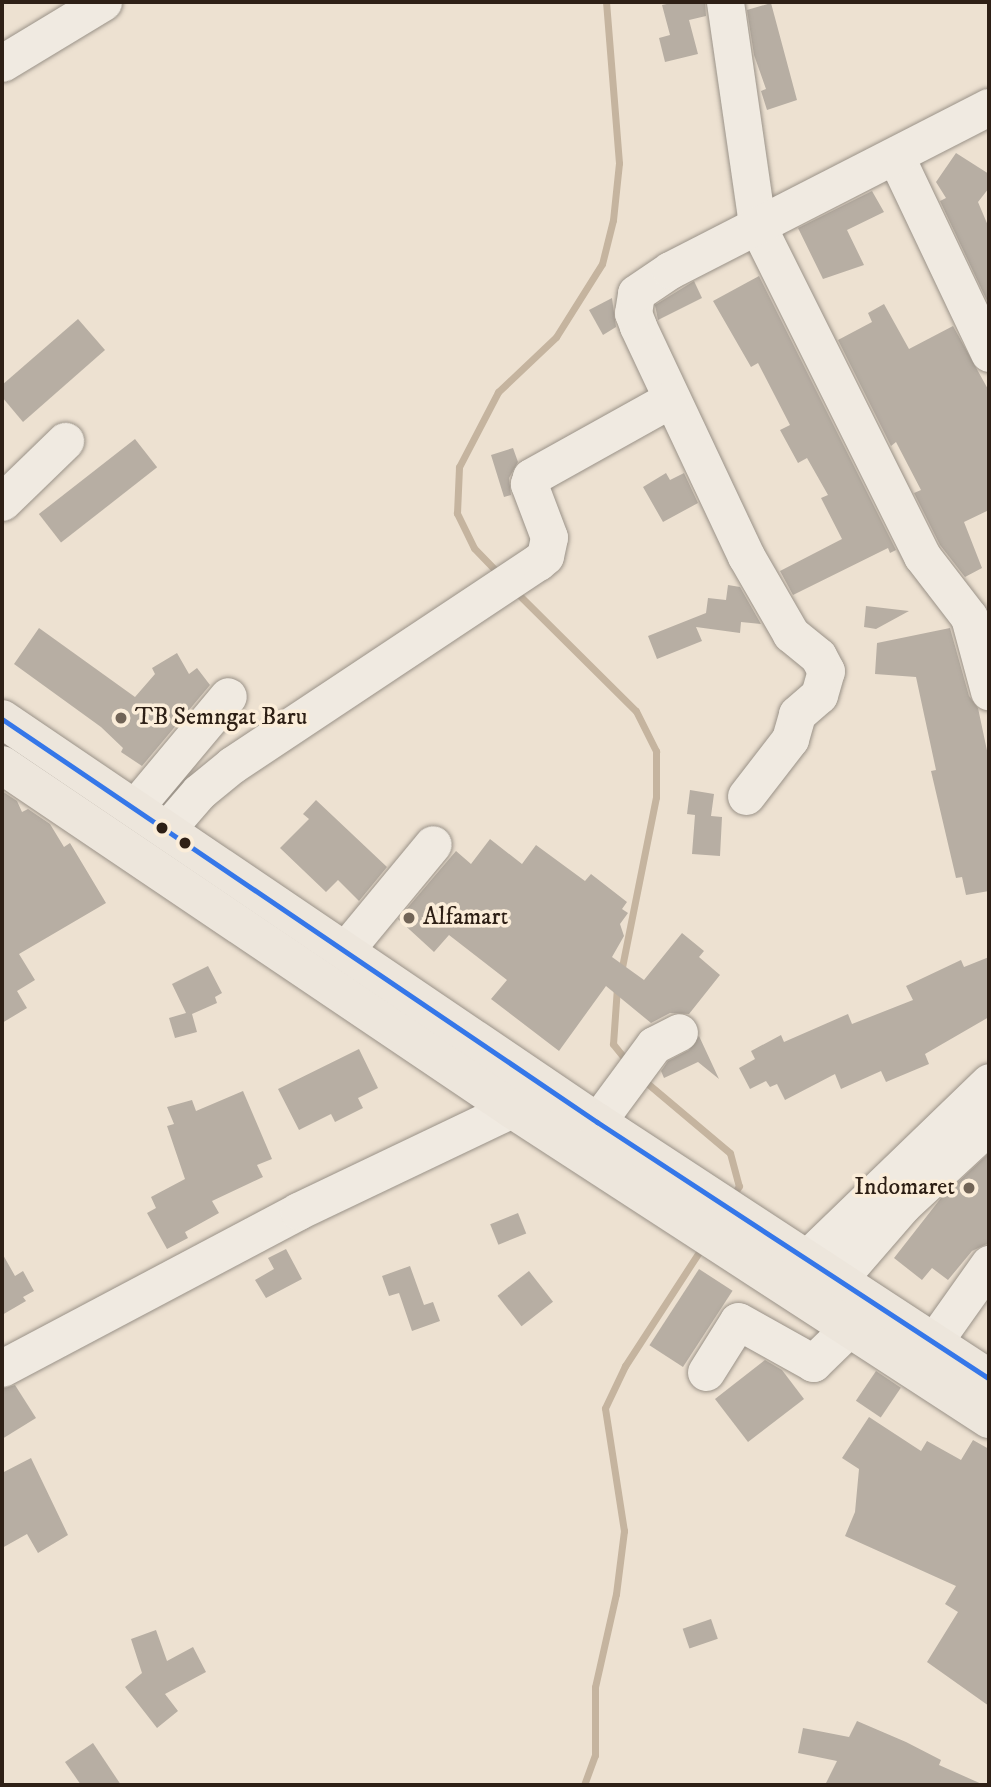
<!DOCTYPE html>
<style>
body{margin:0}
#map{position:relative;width:991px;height:1787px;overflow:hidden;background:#ede1d1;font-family:"IM FELL DW Pica",serif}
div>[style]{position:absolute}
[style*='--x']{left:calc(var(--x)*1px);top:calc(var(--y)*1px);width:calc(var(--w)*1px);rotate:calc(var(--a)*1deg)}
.stream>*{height:7px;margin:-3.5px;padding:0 3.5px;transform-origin:3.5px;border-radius:3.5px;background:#c5b49f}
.building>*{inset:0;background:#b7aea3;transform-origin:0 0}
.roads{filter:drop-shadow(0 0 2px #9a9288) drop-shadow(0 0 2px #9a9288)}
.minor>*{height:37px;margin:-18.5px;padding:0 18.5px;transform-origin:18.5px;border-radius:18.5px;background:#f0eae1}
.highway>*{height:38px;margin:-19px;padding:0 19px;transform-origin:19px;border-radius:19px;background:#ede6dc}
.bus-1>*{height:5px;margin:-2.5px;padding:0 2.5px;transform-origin:2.5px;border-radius:2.5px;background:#3577e9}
.dots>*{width:19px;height:19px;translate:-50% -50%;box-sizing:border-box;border:4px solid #fbedd9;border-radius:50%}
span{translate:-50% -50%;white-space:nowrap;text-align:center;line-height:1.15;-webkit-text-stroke:7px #fbedd9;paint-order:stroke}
.poi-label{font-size:24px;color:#2e2016}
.left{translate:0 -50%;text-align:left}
.right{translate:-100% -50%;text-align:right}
.frame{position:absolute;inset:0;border:4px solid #2e2016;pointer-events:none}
</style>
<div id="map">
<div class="stream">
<div style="--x:500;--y:575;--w:37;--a:-134"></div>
<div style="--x:474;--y:548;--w:39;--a:-116"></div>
<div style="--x:457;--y:513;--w:46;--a:-87.5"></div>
<div style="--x:459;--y:467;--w:85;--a:-62.5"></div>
<div style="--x:498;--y:392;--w:80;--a:-43.5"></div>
<div style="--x:556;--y:337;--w:86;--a:-57.8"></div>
<div style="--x:602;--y:264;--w:45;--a:-76"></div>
<div style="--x:613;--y:220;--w:57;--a:-84"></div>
<div style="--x:619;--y:163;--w:162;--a:-94.6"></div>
<div style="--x:515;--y:591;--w:170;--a:44.8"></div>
<div style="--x:636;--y:711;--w:45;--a:63.4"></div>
<div style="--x:656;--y:751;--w:46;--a:90"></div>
<div style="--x:656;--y:797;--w:178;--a:101.3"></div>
<div style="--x:617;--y:987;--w:57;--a:94"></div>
<div style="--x:613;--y:1044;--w:26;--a:51"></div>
<div style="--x:641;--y:1078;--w:116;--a:40.1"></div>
<div style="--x:730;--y:1153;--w:34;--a:75"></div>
<div style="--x:739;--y:1186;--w:13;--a:122"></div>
<div style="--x:584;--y:1785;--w:32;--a:-70"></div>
<div style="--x:595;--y:1755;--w:68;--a:-90"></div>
<div style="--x:595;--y:1687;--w:95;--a:-77.3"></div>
<div style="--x:616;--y:1594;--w:64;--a:-82.8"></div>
<div style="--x:624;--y:1531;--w:124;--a:-98.8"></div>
<div style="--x:605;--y:1408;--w:47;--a:-64.5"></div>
<div style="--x:625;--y:1366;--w:143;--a:-57"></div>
</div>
<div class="building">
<div style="clip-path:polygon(676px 2px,705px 2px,706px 16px,689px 20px,698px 54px,665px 62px,659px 38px,670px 35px,662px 5px)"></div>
<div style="clip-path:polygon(771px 3px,797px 100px,767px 110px,761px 91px,766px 89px,754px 55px,747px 10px)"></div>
<div style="clip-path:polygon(956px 153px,989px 174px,989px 188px,978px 202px,989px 228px,989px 305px,940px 201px,946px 198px,936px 182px)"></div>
<div style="clip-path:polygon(872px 191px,884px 212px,847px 230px,864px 265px,823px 279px,798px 228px)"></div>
<div style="clip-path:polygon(759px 276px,896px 550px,890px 553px,888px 548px,793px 595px,780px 571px,842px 539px,821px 498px,828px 495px,807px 458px,798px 463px,780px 430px,790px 425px,758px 363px,751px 367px,713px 301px)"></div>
<div style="clip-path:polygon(694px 281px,702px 298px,658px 320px,655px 305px)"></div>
<div style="clip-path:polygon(612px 298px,616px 327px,603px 335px,589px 310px)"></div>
<div style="clip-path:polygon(884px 304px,909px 349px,953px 326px,989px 391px,989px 510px,964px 522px,982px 568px,965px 577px,940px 545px,914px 493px,921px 490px,896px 442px,891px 446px,838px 340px,872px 322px,868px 313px)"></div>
<div style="clip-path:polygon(78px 319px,105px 350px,23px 422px,2px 397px,2px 385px)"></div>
<div style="left:135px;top:439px;width:36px;height:122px;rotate:52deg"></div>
<div style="clip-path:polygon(513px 448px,518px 462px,509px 478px,511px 495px,504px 497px,491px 455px)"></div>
<div style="clip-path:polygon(666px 473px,670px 480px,684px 473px,698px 503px,663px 522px,643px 487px)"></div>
<div style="clip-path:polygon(728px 585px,740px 587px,761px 624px,741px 622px,740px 633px,696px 627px,702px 641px,657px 659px,648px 636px,706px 613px,708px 598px,726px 600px)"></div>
<div style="clip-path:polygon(866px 606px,909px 611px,876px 629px,864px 627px)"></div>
<div style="clip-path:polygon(39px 628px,135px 697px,155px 674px,152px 668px,177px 653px,189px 674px,197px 668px,210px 685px,142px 766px,121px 752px,123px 748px,101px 727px,14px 664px)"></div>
<div style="clip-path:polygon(950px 628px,969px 696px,978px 708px,989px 760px,989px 891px,966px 895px,962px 877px,956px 878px,931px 771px,936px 770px,916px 677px,875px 674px,877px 643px)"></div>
<div style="clip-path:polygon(690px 790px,714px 794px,711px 816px,722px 817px,720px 856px,692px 854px,695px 815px,687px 814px)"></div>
<div style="clip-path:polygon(2px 791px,17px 801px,22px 812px,28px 809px,50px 824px,64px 847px,70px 843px,106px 903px,19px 954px,35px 980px,17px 991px,27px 1008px,2px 1023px)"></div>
<div style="clip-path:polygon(316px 800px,387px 867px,359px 901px,338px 880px,326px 892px,280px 848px,309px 819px,303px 814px)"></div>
<div style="clip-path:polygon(490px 839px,522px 864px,536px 845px,585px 881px,591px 874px,627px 902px,622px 909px,628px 913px,620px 924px,624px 936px,612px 957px,644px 980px,682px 933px,704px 951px,699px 957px,720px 975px,689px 1014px,670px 1013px,651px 1023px,606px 986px,559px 1051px,491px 999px,507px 980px,449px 935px,434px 952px,398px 919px,456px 851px,471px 864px)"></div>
<div style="clip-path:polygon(989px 957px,989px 1017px,925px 1054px,929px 1064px,886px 1082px,881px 1071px,841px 1089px,835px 1074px,785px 1100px,777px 1084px,770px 1087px,766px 1081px,750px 1089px,739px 1068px,755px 1059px,751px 1051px,781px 1035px,784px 1042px,848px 1014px,852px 1024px,913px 1000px,906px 986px,961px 960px,964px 967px)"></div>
<div style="clip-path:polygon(208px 966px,222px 993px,215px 997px,217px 1003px,192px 1014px,197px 1032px,175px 1038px,169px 1018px,186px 1013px,172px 984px)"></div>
<div style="clip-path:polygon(699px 1036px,719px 1079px,698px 1062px,664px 1078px,661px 1071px,668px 1061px,689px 1050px)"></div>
<div style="clip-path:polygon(359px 1049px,378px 1088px,358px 1098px,363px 1108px,335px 1122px,331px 1114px,299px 1130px,278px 1089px)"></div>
<div style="clip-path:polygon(243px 1091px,272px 1159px,257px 1165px,263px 1177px,212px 1201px,219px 1213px,185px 1232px,188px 1238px,167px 1249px,147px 1213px,156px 1208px,151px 1197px,185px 1179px,167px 1126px,174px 1124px,167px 1107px,192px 1100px,196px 1111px)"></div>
<div style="clip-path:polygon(989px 1153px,989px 1243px,972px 1251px,948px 1280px,932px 1268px,922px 1280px,894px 1258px,941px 1198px)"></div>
<div style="left:518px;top:1213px;width:22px;height:30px;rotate:68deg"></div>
<div style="clip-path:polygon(286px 1249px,302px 1279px,266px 1298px,255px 1280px,274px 1269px,268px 1258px)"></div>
<div style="clip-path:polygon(2px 1253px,15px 1276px,23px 1271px,34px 1291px,23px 1297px,26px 1301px,2px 1315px)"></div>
<div style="clip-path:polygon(410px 1266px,424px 1305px,433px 1302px,440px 1321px,412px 1331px,399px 1293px,389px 1296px,382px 1276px)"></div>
<div style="left:699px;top:1269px;width:40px;height:91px;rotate:33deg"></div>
<div style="left:529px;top:1271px;width:39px;height:40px;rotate:52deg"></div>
<div style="clip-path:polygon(765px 1360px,782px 1370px,804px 1399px,748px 1442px,715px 1399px)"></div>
<div style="left:876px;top:1371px;width:30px;height:36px;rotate:34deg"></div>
<div style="clip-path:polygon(15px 1385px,36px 1418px,2px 1439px,2px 1389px)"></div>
<div style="clip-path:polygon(869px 1417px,921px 1451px,927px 1441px,961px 1460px,973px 1440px,989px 1449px,989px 1706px,927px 1662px,958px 1612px,945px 1604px,956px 1586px,845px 1536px,855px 1512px,859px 1469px,842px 1458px)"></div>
<div style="clip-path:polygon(31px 1458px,68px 1535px,38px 1553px,27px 1534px,2px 1548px,2px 1473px)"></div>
<div style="left:711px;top:1619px;width:21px;height:30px;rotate:71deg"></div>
<div style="clip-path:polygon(156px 1630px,167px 1661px,193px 1647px,206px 1672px,165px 1694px,178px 1711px,157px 1728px,125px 1687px,142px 1673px,131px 1639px)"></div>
<div style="clip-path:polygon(857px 1721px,906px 1742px,941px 1760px,939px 1765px,984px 1785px,825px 1785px,837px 1761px,798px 1753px,803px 1728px,849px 1737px)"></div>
<div style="clip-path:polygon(93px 1743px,121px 1785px,81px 1785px,65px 1762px)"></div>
</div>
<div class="roads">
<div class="minor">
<div style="--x:725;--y:2;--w:225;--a:81.8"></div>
<div style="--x:757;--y:225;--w:370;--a:63.5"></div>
<div style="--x:922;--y:556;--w:77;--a:52.4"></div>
<div style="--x:969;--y:617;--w:77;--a:74.9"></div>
<div style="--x:2;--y:63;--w:118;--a:-31.1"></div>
<div style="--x:896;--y:157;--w:217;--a:64.6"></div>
<div style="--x:2;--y:502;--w:88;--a:-44.1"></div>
<div style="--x:746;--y:796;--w:72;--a:-52.3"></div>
<div style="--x:790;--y:739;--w:26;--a:-74"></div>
<div style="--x:797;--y:714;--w:29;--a:-41"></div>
<div style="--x:819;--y:695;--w:25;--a:-74"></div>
<div style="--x:826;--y:671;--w:17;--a:-118"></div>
<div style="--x:818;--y:656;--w:35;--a:-141"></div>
<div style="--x:791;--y:634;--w:90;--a:-120"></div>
<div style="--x:746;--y:556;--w:254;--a:-115.2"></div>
<div style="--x:638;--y:326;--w:14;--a:-111"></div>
<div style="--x:633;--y:313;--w:20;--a:-81"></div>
<div style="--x:636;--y:293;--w:41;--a:-34.1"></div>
<div style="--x:670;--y:270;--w:358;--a:-27.1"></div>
<div style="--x:136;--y:806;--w:143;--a:-50.1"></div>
<div style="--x:167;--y:829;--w:49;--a:-49.1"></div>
<div style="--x:199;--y:792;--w:43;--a:-39.3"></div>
<div style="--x:232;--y:765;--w:367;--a:-33.6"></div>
<div style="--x:538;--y:562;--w:9;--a:-41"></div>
<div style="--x:545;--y:556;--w:19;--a:-78"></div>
<div style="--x:549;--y:537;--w:57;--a:-110.7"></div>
<div style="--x:529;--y:484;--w:7;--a:-74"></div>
<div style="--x:531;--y:477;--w:160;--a:-29.1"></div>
<div style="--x:346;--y:949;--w:136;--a:-50.4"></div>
<div style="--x:597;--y:1122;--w:96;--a:-53.5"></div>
<div style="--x:654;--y:1045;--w:28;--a:-27"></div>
<div style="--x:807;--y:1258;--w:253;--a:-44"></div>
<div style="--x:838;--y:1280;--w:99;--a:-49.1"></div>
<div style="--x:903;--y:1205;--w:117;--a:-42.9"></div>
<div style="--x:933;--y:1343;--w:97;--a:-54.7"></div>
<div style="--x:2;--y:1368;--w:335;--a:-27.9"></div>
<div style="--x:298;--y:1211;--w:237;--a:-25.5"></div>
<div style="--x:706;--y:1372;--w:60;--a:-57.9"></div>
<div style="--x:738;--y:1321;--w:86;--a:29.2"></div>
<div style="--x:813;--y:1363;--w:53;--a:-44.2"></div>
</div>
<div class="highway">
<div style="--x:2;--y:719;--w:719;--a:34.11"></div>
<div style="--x:597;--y:1122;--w:469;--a:33.2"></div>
<div style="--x:2;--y:765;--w:615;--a:34"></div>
<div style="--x:512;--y:1109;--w:569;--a:33.02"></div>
</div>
</div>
<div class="bus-1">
<div style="--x:2;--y:719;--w:719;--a:34.11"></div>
<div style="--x:597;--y:1122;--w:469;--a:33.2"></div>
</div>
<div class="dots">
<div style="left:121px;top:718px;background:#716457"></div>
<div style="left:162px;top:828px;background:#2e2016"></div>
<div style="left:185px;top:843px;background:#2e2016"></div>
<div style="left:409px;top:918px;background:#716457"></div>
<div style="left:969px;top:1188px;background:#716457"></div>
</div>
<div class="poi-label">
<span class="left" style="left:135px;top:718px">TB Semngat Baru</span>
<span class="left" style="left:423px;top:918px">Alfamart</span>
<span class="right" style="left:955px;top:1188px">Indomaret</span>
</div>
<div class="frame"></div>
</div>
